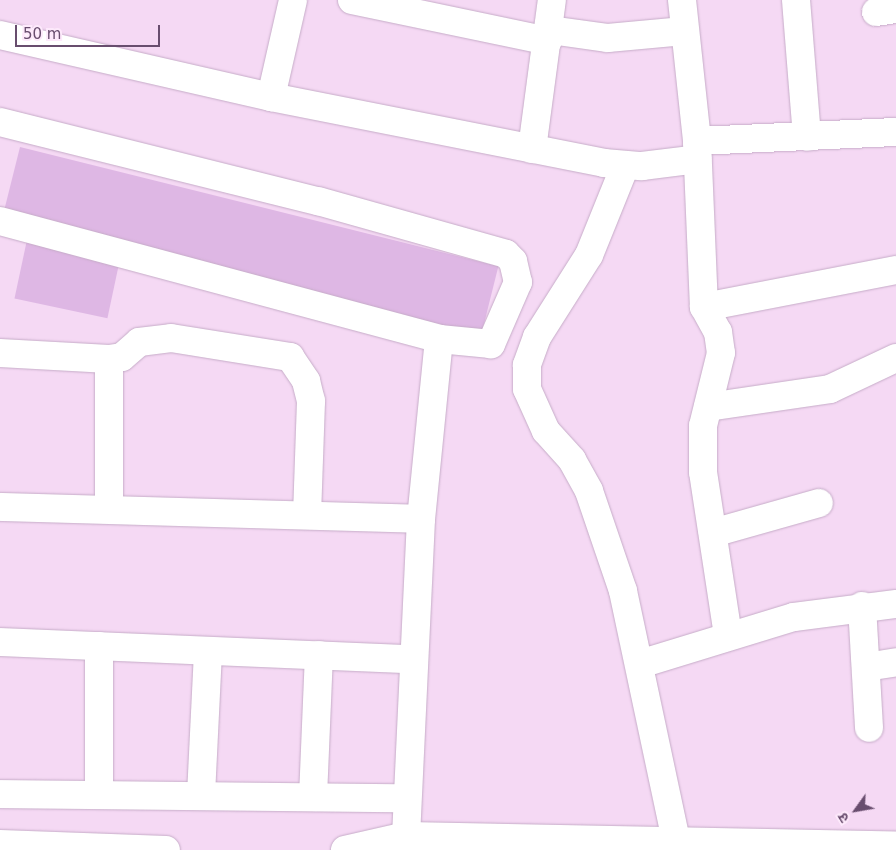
<!DOCTYPE html>
<meta charset="utf-8">
<style>
body{margin:0}
#map{position:relative;width:896px;height:850px;overflow:hidden;background:#f9e4f8;font-family:"DejaVu Sans","Noto Sans Devanagari",sans-serif}
div>[style]{position:absolute}
[style*='--x']{left:calc(var(--x)*1px);top:calc(var(--y)*1px);width:calc(var(--w)*1px);rotate:calc(var(--a)*1deg)}
.residential>*{inset:0;background:#f5d9f4;transform-origin:0 0}
.building>*{inset:0;background:#deb7e4;transform-origin:0 0}
.roads{filter:drop-shadow(0 0 1px #c6acc8) drop-shadow(0 0 1px #c6acc8)}
.minor>*{height:28px;margin:-14px;padding:0 14px;transform-origin:14px;border-radius:14px;background:#fff}
span{translate:-50% -50%;white-space:nowrap;text-align:center;line-height:1.15;-webkit-text-stroke:4px #fde9fb;paint-order:stroke}
.north{position:absolute;left:831px;top:785px;width:50px;height:50px;-webkit-text-stroke:4px #fde9fb;paint-order:stroke;rotate:238deg;font-size:14px;font-weight:700;line-height:20px;text-align:center;color:#684d6e}
.north::after{content:'';display:block;margin:auto;width:18px;height:22px;background:#684d6e;clip-path:polygon(50% 0,100% 100%,50% 72%,0 100%)}
.scale{position:absolute;left:15px;top:25px;width:145px;height:22px;box-sizing:border-box;border:2px solid #684d6e;border-top:0;padding-left:6px;font-size:15px;line-height:18px;white-space:nowrap;color:#684d6e;-webkit-text-stroke:4px #fde9fb;paint-order:stroke}
</style>
<div id="map">
<div class="residential">
<div style="left:0;top:0;width:896px;height:850px"></div>
</div>
<div class="building">
<div style="left:20px;top:147px;width:493px;height:72px;rotate:14deg"></div>
<div style="left:28px;top:235px;width:95px;height:65px;rotate:12deg"></div>
</div>
<div class="roads">
<div class="minor">
<div style="--x:352;--y:0;--w:200;--a:11.8"></div>
<div style="--x:682;--y:0;--w:142;--a:83.9"></div>
<div style="--x:697;--y:141;--w:166;--a:87.6"></div>
<div style="--x:704;--y:307;--w:29;--a:61"></div>
<div style="--x:718;--y:332;--w:21;--a:82"></div>
<div style="--x:721;--y:353;--w:75;--a:103.9"></div>
<div style="--x:703;--y:426;--w:46;--a:90"></div>
<div style="--x:703;--y:472;--w:165;--a:81.3"></div>
<div style="--x:796;--y:0;--w:137;--a:85.4"></div>
<div style="--x:876;--y:12;--w:20;--a:-9"></div>
<div style="--x:550;--y:30;--w:59;--a:7.9"></div>
<div style="--x:608;--y:38;--w:76;--a:-5.3"></div>
<div style="--x:0;--y:35;--w:278;--a:12.9"></div>
<div style="--x:271;--y:97;--w:339;--a:11.2"></div>
<div style="--x:604;--y:163;--w:38;--a:5"></div>
<div style="--x:642;--y:166;--w:56;--a:-7.1"></div>
<div style="--x:271;--y:97;--w:99;--a:-77.2"></div>
<div style="--x:0;--y:122;--w:328;--a:14"></div>
<div style="--x:318;--y:201;--w:195;--a:15.7"></div>
<div style="--x:506;--y:254;--w:10;--a:45"></div>
<div style="--x:513;--y:261;--w:22;--a:77"></div>
<div style="--x:518;--y:282;--w:68;--a:113.5"></div>
<div style="--x:491;--y:344;--w:52;--a:-174.5"></div>
<div style="--x:439;--y:339;--w:181;--a:95.7"></div>
<div style="--x:421;--y:519;--w:317;--a:92.7"></div>
<div style="--x:697;--y:141;--w:199;--a:-2.6"></div>
<div style="--x:532;--y:149;--w:150;--a:-82.4"></div>
<div style="--x:625;--y:166;--w:96;--a:112"></div>
<div style="--x:589;--y:255;--w:97;--a:122.4"></div>
<div style="--x:537;--y:337;--w:30;--a:110"></div>
<div style="--x:527;--y:365;--w:24;--a:90"></div>
<div style="--x:527;--y:389;--w:46;--a:65.7"></div>
<div style="--x:546;--y:431;--w:39;--a:48"></div>
<div style="--x:572;--y:460;--w:35;--a:61"></div>
<div style="--x:589;--y:491;--w:106;--a:71.2"></div>
<div style="--x:623;--y:591;--w:256;--a:78"></div>
<div style="--x:0;--y:221;--w:455;--a:15"></div>
<div style="--x:704;--y:307;--w:196;--a:-10.9"></div>
<div style="--x:0;--y:353;--w:109;--a:3.2"></div>
<div style="--x:109;--y:359;--w:13;--a:-9"></div>
<div style="--x:122;--y:357;--w:23;--a:-41"></div>
<div style="--x:139;--y:342;--w:32;--a:-7"></div>
<div style="--x:171;--y:338;--w:121;--a:9.1"></div>
<div style="--x:290;--y:357;--w:29;--a:56"></div>
<div style="--x:306;--y:381;--w:21;--a:76"></div>
<div style="--x:311;--y:401;--w:114;--a:92"></div>
<div style="--x:708;--y:407;--w:123;--a:-8.4"></div>
<div style="--x:830;--y:389;--w:73;--a:-25.2"></div>
<div style="--x:0;--y:507;--w:421;--a:1.6"></div>
<div style="--x:109;--y:509;--w:150;--a:-90"></div>
<div style="--x:713;--y:533;--w:110;--a:-15.8"></div>
<div style="--x:862;--y:606;--w:122;--a:86.7"></div>
<div style="--x:0;--y:642;--w:414;--a:2.4"></div>
<div style="--x:640;--y:664;--w:161;--a:-17"></div>
<div style="--x:794;--y:617;--w:103;--a:-7.3"></div>
<div style="--x:866;--y:667;--w:30;--a:-9"></div>
<div style="--x:0;--y:794;--w:407;--a:0.6"></div>
<div style="--x:99;--y:794;--w:148;--a:-90"></div>
<div style="--x:201;--y:795;--w:144;--a:-87.2"></div>
<div style="--x:313;--y:797;--w:142;--a:-87.6"></div>
<div style="--x:0;--y:844;--w:166;--a:2.1"></div>
<div style="--x:345;--y:850;--w:63;--a:-12.9"></div>
<div style="--x:406;--y:836;--w:490;--a:1.1"></div>
</div>
</div>
<div class="north">उ</div>
<div class="scale">50 m</div>
</div>
